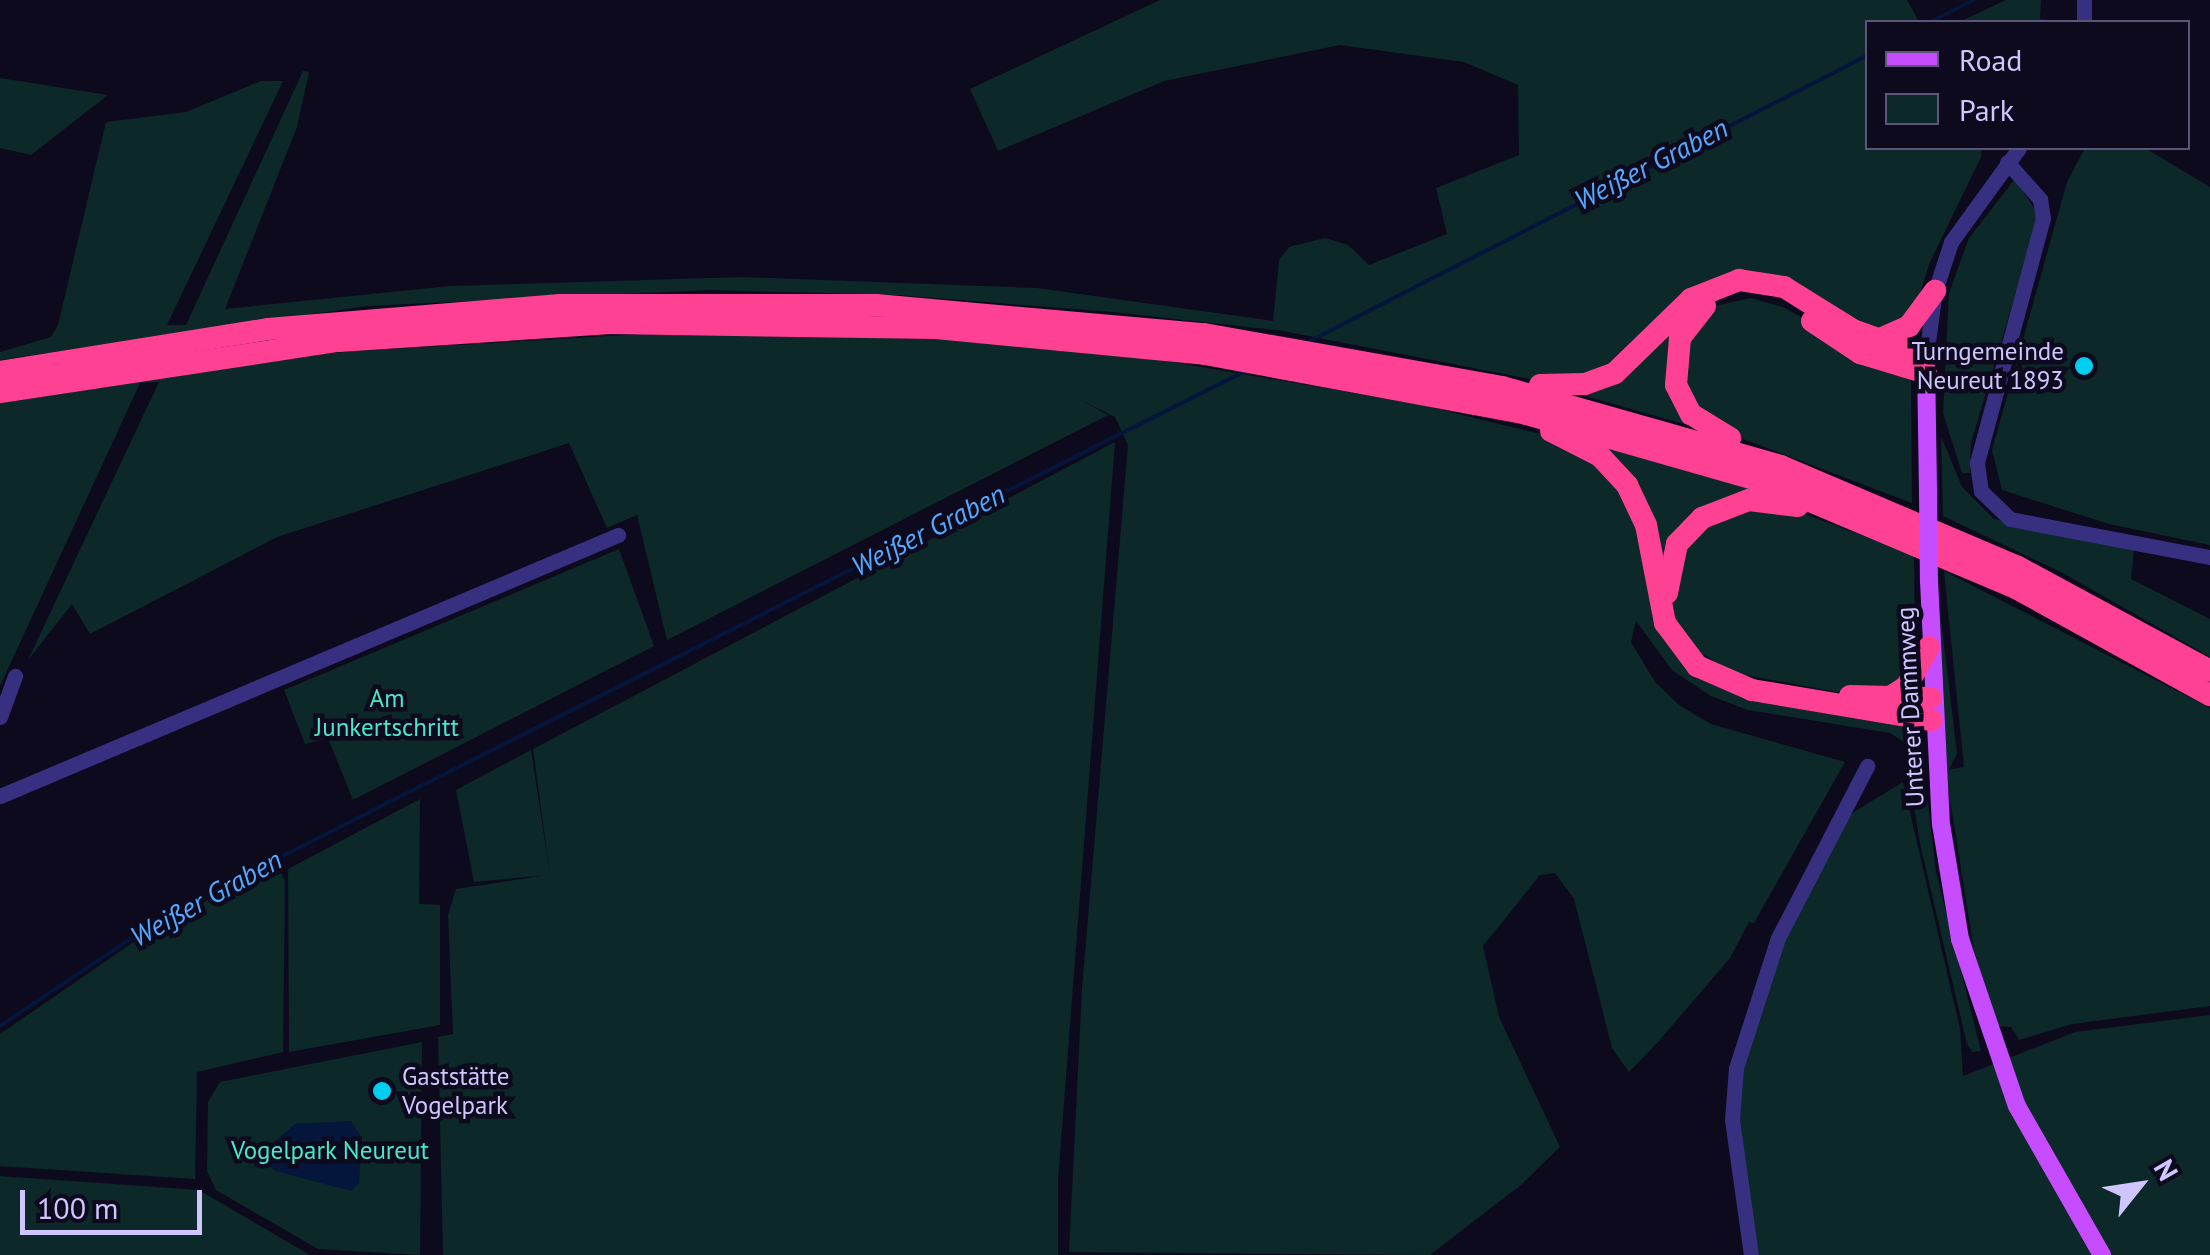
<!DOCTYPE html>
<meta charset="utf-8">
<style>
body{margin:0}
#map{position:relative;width:2210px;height:1255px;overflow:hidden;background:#0e0a1e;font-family:"PT Sans",sans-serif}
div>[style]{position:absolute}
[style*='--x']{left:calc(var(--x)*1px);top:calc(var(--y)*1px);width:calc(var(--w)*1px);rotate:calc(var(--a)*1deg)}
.green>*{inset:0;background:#0c2828}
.water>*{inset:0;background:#04163c}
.stream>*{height:4px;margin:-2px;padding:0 2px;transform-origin:2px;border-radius:2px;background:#04163c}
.minor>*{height:15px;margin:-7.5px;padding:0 7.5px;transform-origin:7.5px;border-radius:7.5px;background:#373081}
.major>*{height:18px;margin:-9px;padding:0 9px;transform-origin:9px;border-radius:9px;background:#c54dff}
.highway>*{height:22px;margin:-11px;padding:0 11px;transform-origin:11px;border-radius:11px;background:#ff4193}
.major-bridge>*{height:18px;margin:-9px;padding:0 9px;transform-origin:9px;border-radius:9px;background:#c54dff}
.dots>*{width:28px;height:28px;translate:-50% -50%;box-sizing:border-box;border:5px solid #0e0a1e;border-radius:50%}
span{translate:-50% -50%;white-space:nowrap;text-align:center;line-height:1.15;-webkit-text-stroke:9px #0e0a1e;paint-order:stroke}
.poi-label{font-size:25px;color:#d0c6ff}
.right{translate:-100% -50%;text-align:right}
.left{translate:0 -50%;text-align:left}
.park-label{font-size:25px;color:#48e9c9}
.street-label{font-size:25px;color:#d0c6ff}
.water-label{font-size:28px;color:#54a8ff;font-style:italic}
.legend{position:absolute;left:1865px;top:20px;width:325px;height:130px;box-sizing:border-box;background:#0e0a1e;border:2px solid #5c5578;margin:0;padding:12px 18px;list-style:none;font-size:30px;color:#d0c6ff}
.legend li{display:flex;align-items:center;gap:20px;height:50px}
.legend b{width:50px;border:2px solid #5c5578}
.north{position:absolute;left:2090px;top:1135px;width:100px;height:100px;-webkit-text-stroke:8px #0e0a1e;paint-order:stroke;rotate:60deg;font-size:28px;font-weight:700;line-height:40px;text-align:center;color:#d0c6ff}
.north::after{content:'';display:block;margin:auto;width:35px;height:45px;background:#d0c6ff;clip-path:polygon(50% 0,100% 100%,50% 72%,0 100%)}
.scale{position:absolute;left:20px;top:1190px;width:182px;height:45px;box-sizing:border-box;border:5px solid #d0c6ff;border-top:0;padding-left:12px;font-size:30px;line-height:35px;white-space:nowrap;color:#d0c6ff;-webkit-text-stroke:8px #0e0a1e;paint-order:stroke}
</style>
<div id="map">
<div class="green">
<div style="clip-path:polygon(1160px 0,1907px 0,1919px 22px,1868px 22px,1868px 148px,1982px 148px,1981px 157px,1930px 262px,1914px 312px,1886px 333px,1739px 275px,1608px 371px,1535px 380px,1283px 331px,1113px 312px,896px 295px,709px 290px,367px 306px,0 360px,0 352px,51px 337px,58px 325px,106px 122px,186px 112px,261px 81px,283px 81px,167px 325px,186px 325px,303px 71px,309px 72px,297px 127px,225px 309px,449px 286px,743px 277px,1037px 288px,1273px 321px,1279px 260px,1289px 247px,1325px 238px,1348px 245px,1369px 265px,1447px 234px,1436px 188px,1519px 155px,1518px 85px,1464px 62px,1340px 45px,1164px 81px,998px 151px,970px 89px)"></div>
<div style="clip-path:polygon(2006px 0,2041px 0,2040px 19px,2072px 22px,1959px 22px)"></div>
<div style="clip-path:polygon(0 78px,108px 95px,31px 155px,0 148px)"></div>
<div style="clip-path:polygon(2085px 148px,2145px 148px,2210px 187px,2210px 545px,2109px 524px,2002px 490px,1992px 450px,2067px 182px)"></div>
<div style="clip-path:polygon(2015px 179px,2039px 215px,1971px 443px,1970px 473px,1962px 473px,1943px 413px,1949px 293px,1969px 238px)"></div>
<div style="clip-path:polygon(1725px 287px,1785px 298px,1730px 290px,1684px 318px,1688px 425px,1578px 394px)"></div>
<div style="clip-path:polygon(1750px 298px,1783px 307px,1911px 379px,1912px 503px,1722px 431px,1690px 404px,1682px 345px,1715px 306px)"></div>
<div style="clip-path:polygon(642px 334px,943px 339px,1137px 356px,1417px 404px,1557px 438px,1617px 480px,1686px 663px,1915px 728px,1920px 735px,1936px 872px,1981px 1051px,1972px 1052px,1967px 1044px,1921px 848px,1911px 789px,1911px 776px,1919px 772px,1910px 770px,1904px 742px,1890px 733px,1748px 710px,1711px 696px,1672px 670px,1636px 621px,1631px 642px,1655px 682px,1679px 705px,1711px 724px,1845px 762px,1754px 923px,1749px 922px,1730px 958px,1658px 1042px,1629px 1072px,1612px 1048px,1574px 899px,1555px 873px,1540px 875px,1483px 946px,1499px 1017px,1560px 1147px,1522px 1184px,1430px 1255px,1069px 1252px,1082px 989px,1128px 445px,1115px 417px,1081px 400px,1108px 415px,667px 640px,637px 515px,607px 528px,569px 443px,277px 537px,90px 634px,72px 604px,28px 660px,159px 382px,140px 383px,0 686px,0 403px,328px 353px)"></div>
<div style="clip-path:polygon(1941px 436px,1962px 487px,1994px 519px,2134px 549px,2131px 579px,2210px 619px,2210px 657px,2063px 573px,1943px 516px)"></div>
<div style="clip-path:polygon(1588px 440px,1758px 491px,1744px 495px,1664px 563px)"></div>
<div style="clip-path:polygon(1115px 442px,1058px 1180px,1058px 1255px,443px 1255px,438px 1037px,453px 1034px,448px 915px,456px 889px,547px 875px,474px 882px,456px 790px,531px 750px,550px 875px,533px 749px)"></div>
<div style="clip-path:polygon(1794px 510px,1914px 555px,1915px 644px,1897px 688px,1837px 692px,1734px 673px,1696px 650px,1676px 620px,1671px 593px,1677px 556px,1723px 512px)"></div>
<div style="clip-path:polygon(619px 549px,654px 646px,353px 800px,328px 738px,305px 744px,284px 690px)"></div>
<div style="clip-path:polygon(1944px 571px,2210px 708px,2210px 1006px,2072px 1024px,2019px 1040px,2011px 1027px,1996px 1026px,1974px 950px,1948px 787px,1937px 587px,1957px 753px,1949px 770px,1964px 767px)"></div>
<div style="clip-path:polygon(1903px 782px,1960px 1029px,1963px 1076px,2075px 1032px,2210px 1015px,2210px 1255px,1754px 1255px,1738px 1120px,1743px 1069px,1783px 941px,1841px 820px)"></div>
<div style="clip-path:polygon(420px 799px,419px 904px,440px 905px,440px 1025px,289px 1052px,288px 869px)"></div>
<div style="clip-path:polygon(277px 865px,285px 881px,283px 1052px,197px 1072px,195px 1179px,0 1166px,0 1034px,170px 917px)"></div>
<div style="clip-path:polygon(422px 1042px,420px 1255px,318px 1249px,216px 1190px,207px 1171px,208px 1102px,220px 1082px)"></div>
<div style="clip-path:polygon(0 1176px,199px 1190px,310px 1255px,0 1255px)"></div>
</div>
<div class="water">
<div style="clip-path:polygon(351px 1121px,362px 1138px,359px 1183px,351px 1191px,276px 1171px,262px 1161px,263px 1152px,295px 1124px)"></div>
</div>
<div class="stream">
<div style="--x:1930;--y:22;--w:49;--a:-26.6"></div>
<div style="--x:1306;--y:343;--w:631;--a:-27.13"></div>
<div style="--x:0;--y:1026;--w:201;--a:-33.8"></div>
<div style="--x:167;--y:914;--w:1209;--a:-26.73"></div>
</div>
<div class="minor">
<div style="--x:2084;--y:0;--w:22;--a:90"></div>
<div style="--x:2007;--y:162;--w:50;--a:48.3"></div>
<div style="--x:2040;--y:199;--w:19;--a:81"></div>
<div style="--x:2043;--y:218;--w:254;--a:105.1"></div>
<div style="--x:1977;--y:463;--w:28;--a:82"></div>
<div style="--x:1981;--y:491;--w:40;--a:44"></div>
<div style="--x:2010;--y:519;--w:204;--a:10.8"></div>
<div style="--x:1926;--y:356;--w:66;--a:-82.1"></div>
<div style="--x:1935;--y:291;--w:52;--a:-71.9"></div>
<div style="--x:1951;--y:242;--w:116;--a:-54.1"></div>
<div style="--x:0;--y:717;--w:44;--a:-69.9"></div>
<div style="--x:0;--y:796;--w:671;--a:-22.9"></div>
<div style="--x:1751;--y:1255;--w:136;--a:-98"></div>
<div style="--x:1732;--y:1120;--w:52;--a:-85.6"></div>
<div style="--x:1736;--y:1068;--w:137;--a:-72.1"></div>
<div style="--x:1778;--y:938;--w:194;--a:-62.6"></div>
</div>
<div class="major">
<div style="--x:1926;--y:362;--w:130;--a:89.1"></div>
<div style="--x:1929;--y:581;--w:243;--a:87.2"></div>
<div style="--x:1941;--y:824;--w:117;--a:80.6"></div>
<div style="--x:1960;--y:939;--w:176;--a:71.2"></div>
<div style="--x:2017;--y:1106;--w:172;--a:60.3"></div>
</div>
<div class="highway">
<div style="--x:1705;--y:306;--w:41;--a:128"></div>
<div style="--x:1680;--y:338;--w:47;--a:94.9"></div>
<div style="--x:1676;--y:385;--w:33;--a:63"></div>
<div style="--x:1691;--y:414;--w:46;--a:31.6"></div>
<div style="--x:1812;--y:321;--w:58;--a:33.7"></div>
<div style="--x:1860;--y:353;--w:69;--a:16.9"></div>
<div style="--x:1880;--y:339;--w:32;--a:-24"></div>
<div style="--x:1909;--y:326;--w:44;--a:-53.4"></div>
<div style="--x:0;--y:372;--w:271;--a:-9.1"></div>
<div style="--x:268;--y:329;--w:293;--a:-4.7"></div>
<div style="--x:560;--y:305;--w:316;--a:0"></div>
<div style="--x:876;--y:305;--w:329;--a:5.1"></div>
<div style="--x:1204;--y:334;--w:303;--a:10.1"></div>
<div style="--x:1502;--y:387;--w:290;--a:15.8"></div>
<div style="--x:1781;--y:466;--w:258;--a:23.1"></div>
<div style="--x:2018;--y:567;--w:218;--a:28.4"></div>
<div style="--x:1540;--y:385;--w:45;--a:-1.3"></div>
<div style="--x:1585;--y:384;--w:32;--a:-20"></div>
<div style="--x:1615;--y:373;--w:106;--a:-44.2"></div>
<div style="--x:1691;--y:299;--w:52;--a:-21.6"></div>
<div style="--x:1739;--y:280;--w:46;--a:8.8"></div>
<div style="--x:1784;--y:287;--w:81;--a:31.9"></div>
<div style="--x:1853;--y:330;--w:77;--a:19.6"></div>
<div style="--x:0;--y:392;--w:343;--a:-8.6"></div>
<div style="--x:339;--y:341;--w:272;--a:-3.8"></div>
<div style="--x:610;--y:323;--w:326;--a:0.9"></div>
<div style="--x:936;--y:328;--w:270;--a:5.5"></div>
<div style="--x:1205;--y:354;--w:319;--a:10.5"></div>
<div style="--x:1519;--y:412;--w:256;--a:15.9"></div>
<div style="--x:1765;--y:482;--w:272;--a:22.9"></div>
<div style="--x:2016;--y:588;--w:222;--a:28.9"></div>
<div style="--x:1551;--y:431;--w:55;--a:27"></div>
<div style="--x:1600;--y:456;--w:40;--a:47"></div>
<div style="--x:1627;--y:485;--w:44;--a:64.6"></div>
<div style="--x:1646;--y:525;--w:100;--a:79"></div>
<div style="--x:1665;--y:623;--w:54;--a:53.3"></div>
<div style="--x:1697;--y:666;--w:60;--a:23.6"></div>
<div style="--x:1752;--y:690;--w:182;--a:9.5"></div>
<div style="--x:1667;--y:593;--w:50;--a:-78.5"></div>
<div style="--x:1677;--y:544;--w:36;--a:-46"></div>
<div style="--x:1702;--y:518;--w:50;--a:-21"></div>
<div style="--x:1749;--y:500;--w:49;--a:7"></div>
<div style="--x:1850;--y:696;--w:81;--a:1.4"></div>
<div style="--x:1890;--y:697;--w:19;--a:-32"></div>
<div style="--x:1906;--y:687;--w:46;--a:-60.1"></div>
</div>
<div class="major-bridge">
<div style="--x:1928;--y:492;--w:89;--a:89.4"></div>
</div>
<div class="dots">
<div style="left:2084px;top:366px;background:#00cef1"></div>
<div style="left:382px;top:1091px;background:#00cef1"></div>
</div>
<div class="poi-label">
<span class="right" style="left:2064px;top:366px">Turngemeinde<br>Neureut 1893</span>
<span class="left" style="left:402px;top:1091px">Gaststätte<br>Vogelpark</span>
</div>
<div class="park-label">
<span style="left:387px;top:713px">Am<br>Junkertschritt</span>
<span style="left:330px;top:1150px">Vogelpark Neureut</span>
</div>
<div class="street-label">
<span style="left:1910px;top:707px;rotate:-93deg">Unterer Dammweg</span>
</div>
<div class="water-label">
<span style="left:1651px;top:164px;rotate:-27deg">Weißer Graben</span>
<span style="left:928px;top:530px;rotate:-27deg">Weißer Graben</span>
<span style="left:206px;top:898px;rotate:-29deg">Weißer Graben</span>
</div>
<ul class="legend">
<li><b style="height:12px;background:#c54dff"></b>Road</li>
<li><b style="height:28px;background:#0c2828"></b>Park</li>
</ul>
<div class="north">N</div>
<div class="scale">100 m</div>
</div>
